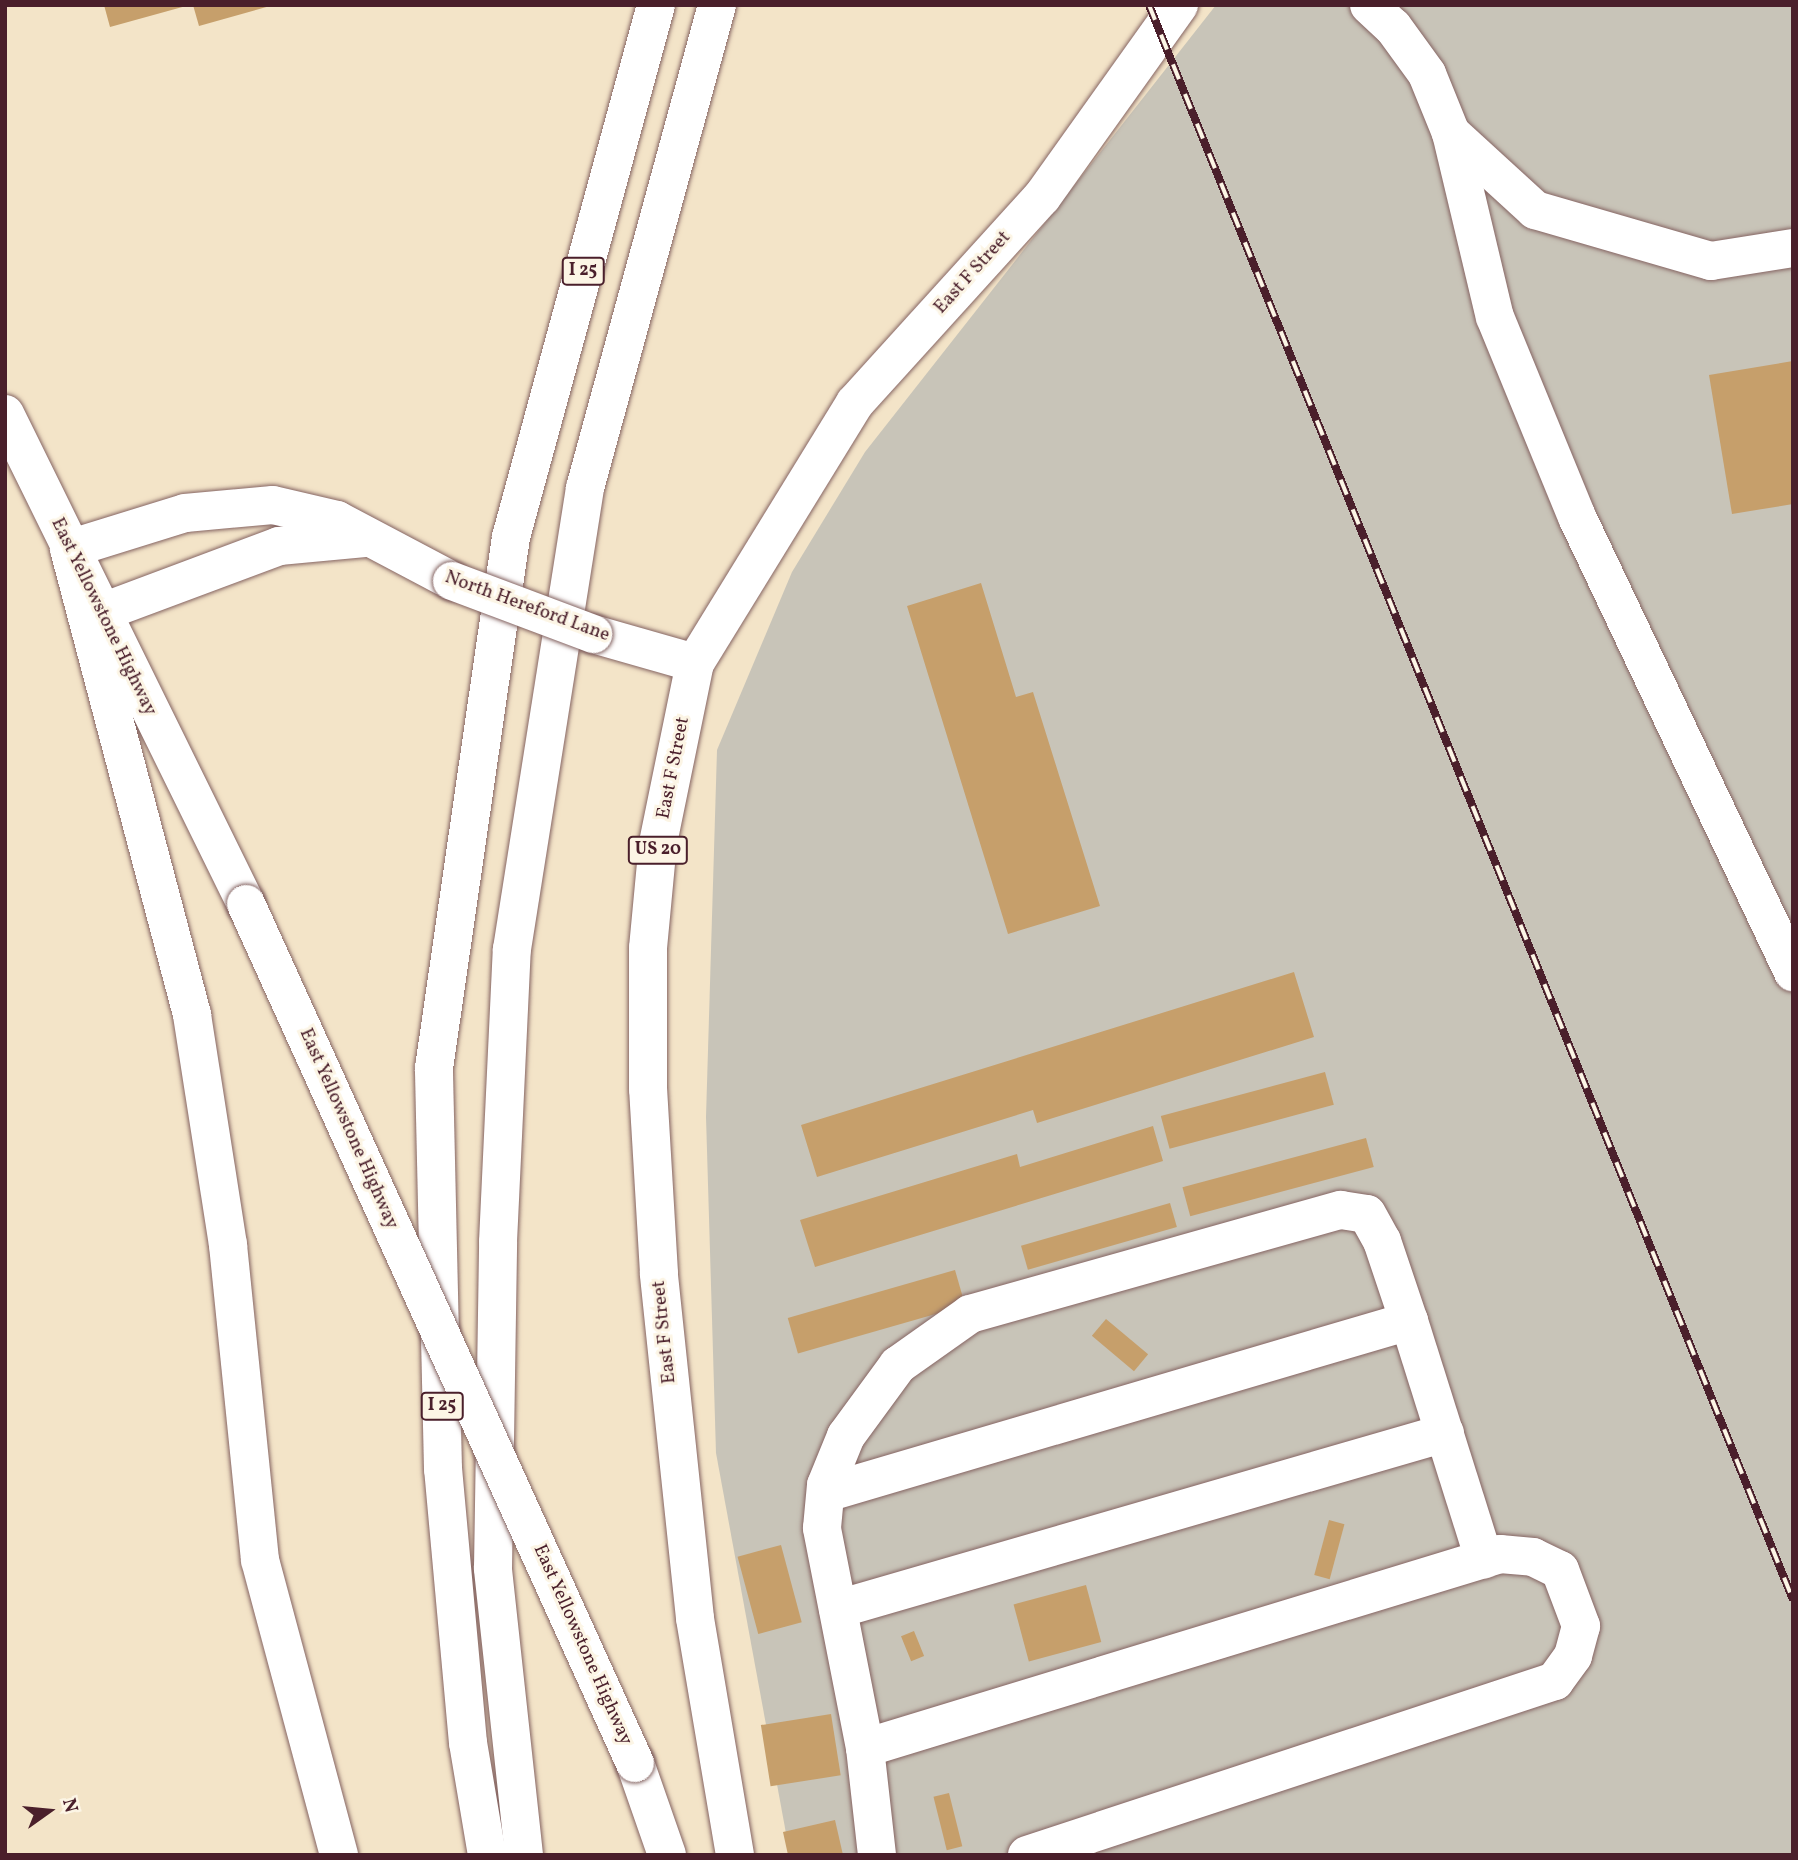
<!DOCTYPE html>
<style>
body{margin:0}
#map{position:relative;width:1798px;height:1860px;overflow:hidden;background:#f3e4c8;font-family:Vollkorn,serif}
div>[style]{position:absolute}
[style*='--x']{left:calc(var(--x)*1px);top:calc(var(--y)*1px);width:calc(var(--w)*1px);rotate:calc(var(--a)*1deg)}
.industrial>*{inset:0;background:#c8c4b8}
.building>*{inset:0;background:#c69f6b;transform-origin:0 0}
.roads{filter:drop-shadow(0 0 2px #856462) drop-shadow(0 0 2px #856462)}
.minor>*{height:38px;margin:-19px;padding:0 19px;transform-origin:19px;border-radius:19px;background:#fff}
.major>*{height:38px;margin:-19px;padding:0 19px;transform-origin:19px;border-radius:19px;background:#fff}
.highway>*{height:38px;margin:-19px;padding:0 19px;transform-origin:19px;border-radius:19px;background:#fff}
.rail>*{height:8px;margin-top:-4px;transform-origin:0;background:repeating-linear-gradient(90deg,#fcf5e5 0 16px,#4a1f2b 0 32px);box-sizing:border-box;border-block:2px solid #4a1f2b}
.bridges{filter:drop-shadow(0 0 2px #856462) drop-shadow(0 0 2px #856462)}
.major-bridge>*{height:38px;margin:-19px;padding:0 19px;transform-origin:19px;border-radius:19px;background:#fff}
span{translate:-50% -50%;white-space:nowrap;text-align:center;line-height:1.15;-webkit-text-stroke:6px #fcf5e5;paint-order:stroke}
.shield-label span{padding:2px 5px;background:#fcf5e5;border:2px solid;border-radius:5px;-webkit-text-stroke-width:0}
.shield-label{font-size:18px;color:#4a1f2b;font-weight:700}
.street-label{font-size:19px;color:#4a1f2b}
.frame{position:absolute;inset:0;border:7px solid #4a1f2b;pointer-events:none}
.north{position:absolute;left:14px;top:1776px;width:70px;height:70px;-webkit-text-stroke:5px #fcf5e5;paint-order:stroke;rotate:75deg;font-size:19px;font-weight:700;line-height:28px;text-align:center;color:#4a1f2b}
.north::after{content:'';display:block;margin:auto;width:24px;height:32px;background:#4a1f2b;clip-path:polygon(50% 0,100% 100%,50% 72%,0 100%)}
</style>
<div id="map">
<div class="industrial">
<div style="clip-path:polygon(1216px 5px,1793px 5px,1793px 1855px,790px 1855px,716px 1453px,706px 1117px,717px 750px,792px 572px,865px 452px)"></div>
</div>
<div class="building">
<div style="clip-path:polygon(104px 5px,186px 5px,186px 6px,110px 27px)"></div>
<div style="clip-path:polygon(193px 5px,270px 5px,270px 6px,199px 26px)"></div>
<div style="clip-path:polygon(1793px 361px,1793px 504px,1732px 514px,1709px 375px)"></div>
<div style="clip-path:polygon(981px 583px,1016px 697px,1033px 692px,1100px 906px,1008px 934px,907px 606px)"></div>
<div style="clip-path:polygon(1294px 972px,1314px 1037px,1037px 1123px,1033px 1110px,817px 1177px,801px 1125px)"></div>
<div style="left:1325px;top:1072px;width:34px;height:170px;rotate:75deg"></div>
<div style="clip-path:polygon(1153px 1126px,1163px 1161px,815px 1267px,800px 1220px,1017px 1154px,1020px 1167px)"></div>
<div style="left:1366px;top:1138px;width:30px;height:190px;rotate:75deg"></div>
<div style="left:1170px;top:1203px;width:25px;height:155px;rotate:74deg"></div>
<div style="left:955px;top:1270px;width:37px;height:174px;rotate:74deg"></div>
<div style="left:1106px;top:1319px;width:55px;height:22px;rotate:40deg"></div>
<div style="left:1329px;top:1520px;width:16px;height:57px;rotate:15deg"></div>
<div style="left:781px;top:1545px;width:80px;height:45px;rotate:75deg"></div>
<div style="left:1086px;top:1585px;width:59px;height:75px;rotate:75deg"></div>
<div style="left:914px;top:1631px;width:27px;height:14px;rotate:68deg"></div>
<div style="left:831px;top:1714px;width:62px;height:71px;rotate:81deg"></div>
<div style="left:949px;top:1793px;width:55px;height:16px;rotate:76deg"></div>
<div style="clip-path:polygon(835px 1820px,843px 1855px,788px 1855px,783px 1832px)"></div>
</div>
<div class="roads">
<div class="minor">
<div style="--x:1369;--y:5;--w:33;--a:43"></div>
<div style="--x:1393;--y:27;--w:58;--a:54.1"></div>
<div style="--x:1427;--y:74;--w:64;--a:67.9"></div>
<div style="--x:1451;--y:133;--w:114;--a:42.5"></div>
<div style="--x:1535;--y:210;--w:183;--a:16.2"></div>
<div style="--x:1711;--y:261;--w:83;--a:-9"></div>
<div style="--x:1451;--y:133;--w:189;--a:76.6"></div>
<div style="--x:1495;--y:317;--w:216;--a:67.7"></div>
<div style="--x:1577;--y:517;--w:504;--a:64.61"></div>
<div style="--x:826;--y:1493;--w:608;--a:-16.44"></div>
<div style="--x:838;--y:1609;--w:632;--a:-16.17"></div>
<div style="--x:865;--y:1748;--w:224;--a:-101.1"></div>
<div style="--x:822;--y:1528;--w:43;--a:-84.7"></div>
<div style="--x:826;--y:1485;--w:53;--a:-67.8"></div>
<div style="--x:846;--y:1436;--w:88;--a:-53.8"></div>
<div style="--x:898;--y:1365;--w:88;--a:-35.3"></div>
<div style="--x:970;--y:1314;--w:385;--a:-15.7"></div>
<div style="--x:1341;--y:1210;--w:26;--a:9"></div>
<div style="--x:1367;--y:1214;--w:31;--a:61"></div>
<div style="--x:1382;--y:1241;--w:84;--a:71.4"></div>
<div style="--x:1409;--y:1321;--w:250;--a:72.5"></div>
<div style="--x:877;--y:1855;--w:108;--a:-96.4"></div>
<div style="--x:865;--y:1748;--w:664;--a:-16.99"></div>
<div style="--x:1500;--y:1554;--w:33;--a:5"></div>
<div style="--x:1533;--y:1557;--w:30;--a:26"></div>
<div style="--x:1560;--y:1570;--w:60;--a:69.4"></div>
<div style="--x:1581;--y:1626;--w:31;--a:105"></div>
<div style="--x:1573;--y:1656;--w:31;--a:126"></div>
<div style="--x:1555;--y:1681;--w:556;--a:161.76"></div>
</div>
<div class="major">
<div style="--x:5;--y:414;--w:546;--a:63.81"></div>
<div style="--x:69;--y:549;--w:121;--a:-17.2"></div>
<div style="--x:185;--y:513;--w:88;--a:-5.2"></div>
<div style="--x:273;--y:505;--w:66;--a:13.2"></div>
<div style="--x:337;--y:520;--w:130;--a:27.9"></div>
<div style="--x:100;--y:613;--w:191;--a:-20.5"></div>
<div style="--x:279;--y:546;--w:86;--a:-5.3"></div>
<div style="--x:593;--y:634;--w:106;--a:15.9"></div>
<div style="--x:635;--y:1763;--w:97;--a:70.8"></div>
<div style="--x:735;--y:1855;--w:240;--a:-99.6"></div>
<div style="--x:695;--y:1618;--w:347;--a:-96"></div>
<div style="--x:659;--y:1273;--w:184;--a:-93.4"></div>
<div style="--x:648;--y:1089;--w:141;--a:-90"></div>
<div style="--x:648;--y:948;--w:105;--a:-84.6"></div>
<div style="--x:658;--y:843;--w:184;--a:-78.4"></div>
<div style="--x:695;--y:663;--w:305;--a:-58.4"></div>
<div style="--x:855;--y:403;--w:278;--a:-47.8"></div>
<div style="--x:1042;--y:197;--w:236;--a:-54.5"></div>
</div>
<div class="highway">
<div style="--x:69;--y:549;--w:482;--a:75.2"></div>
<div style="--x:192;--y:1015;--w:233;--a:81.1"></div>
<div style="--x:228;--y:1245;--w:317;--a:84.2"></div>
<div style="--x:260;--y:1560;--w:305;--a:75"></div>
<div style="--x:487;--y:1855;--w:114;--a:-99.6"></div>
<div style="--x:468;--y:1743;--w:275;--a:-95.2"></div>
<div style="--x:443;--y:1469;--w:401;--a:-91.3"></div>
<div style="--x:434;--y:1068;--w:537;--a:-81.75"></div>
<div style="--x:511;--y:537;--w:551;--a:-74.75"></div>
<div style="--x:524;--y:1855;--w:289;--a:-96.2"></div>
<div style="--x:493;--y:1568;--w:326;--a:-89.1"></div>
<div style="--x:498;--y:1242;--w:293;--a:-87.3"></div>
<div style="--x:512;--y:949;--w:467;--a:-81"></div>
<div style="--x:585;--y:488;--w:501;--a:-74.71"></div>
</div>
</div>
<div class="rail">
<div style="--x:1149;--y:5;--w:1720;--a:68.01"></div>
</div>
<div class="bridges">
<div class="major-bridge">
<div style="--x:452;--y:581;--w:151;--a:20.6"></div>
<div style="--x:246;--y:904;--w:943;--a:65.64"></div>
</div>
</div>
<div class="shield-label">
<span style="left:583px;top:271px">I 25</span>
<span style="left:658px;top:850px">US 20</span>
<span style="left:442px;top:1406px">I 25</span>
</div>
<div class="street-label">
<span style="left:973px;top:273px;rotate:-48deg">East F Street</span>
<span style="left:527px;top:607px;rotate:20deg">North Hereford Lane</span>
<span style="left:103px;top:617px;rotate:64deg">East Yellowstone Highway</span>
<span style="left:674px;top:768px;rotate:-79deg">East F Street</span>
<span style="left:348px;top:1129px;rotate:66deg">East Yellowstone Highway</span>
<span style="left:665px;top:1332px;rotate:-96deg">East F Street</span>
<span style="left:582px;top:1645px;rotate:66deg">East Yellowstone Highway</span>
</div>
<div class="frame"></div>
<div class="north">N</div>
</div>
